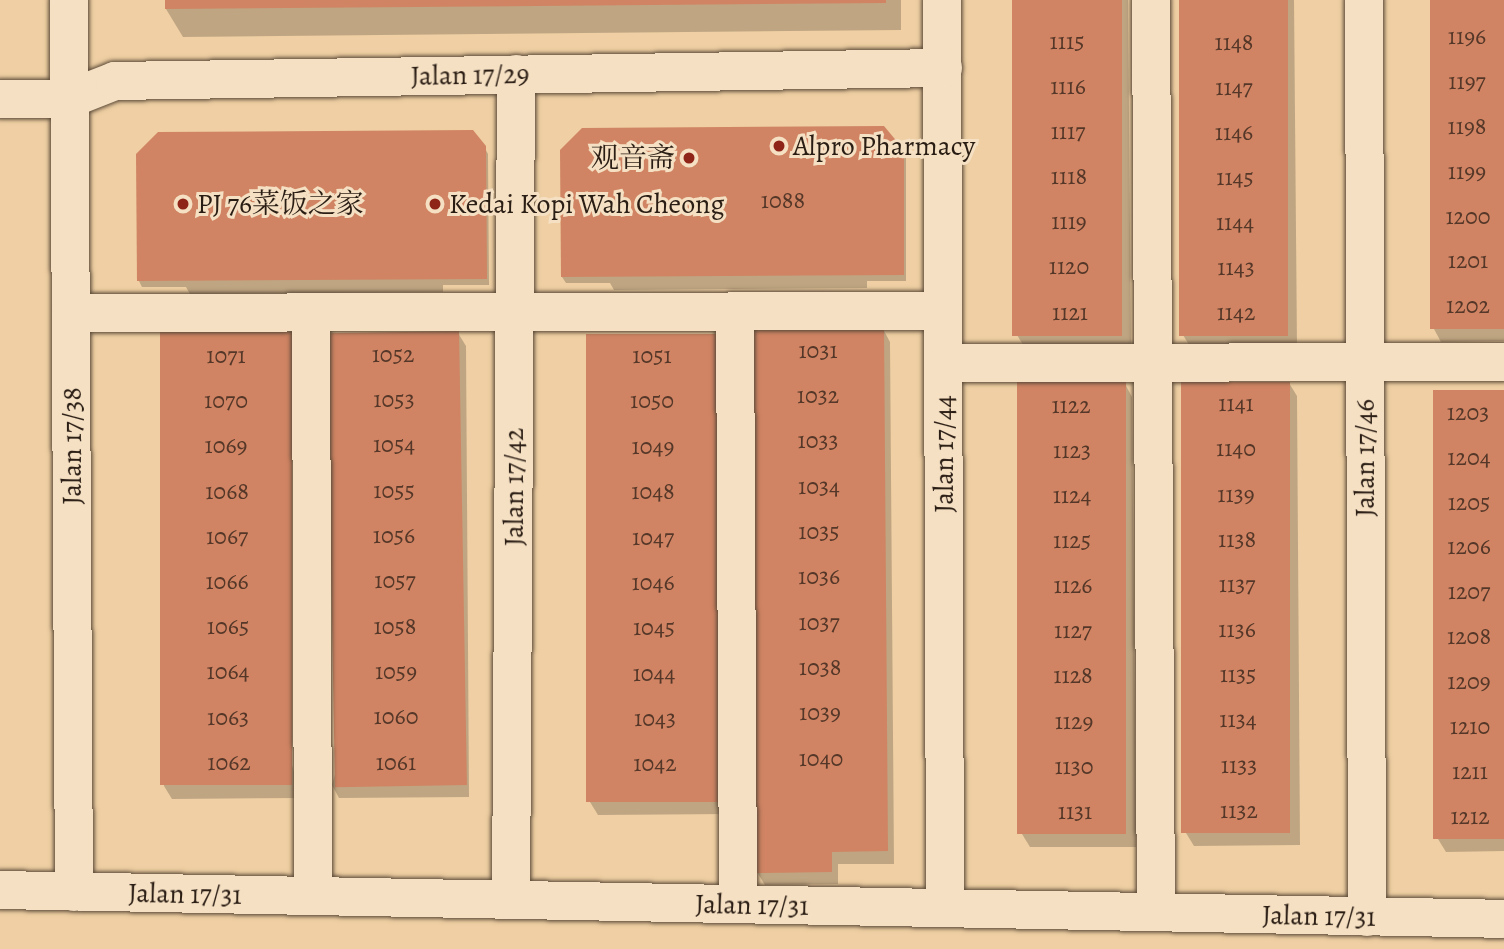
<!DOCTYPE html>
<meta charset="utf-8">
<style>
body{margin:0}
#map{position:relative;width:1504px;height:949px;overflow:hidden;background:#efcfa3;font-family:Alegreya,"Noto Serif SC",serif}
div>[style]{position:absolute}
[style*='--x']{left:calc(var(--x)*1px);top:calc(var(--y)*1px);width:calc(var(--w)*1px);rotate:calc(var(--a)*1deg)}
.shadow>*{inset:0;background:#0003}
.building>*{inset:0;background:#d08463;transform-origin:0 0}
.roads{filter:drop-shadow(0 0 2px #5b4a38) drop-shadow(0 0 2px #5b4a38)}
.minor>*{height:38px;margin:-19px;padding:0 19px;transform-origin:19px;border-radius:19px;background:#f5e0c3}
.dots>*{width:19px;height:19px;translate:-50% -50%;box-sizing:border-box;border:4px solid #f5e0c3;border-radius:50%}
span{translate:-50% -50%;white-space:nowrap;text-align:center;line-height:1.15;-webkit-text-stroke:6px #f5e0c3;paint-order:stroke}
.number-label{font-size:24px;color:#543728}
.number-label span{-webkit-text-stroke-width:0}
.street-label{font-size:28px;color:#2a1d14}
.poi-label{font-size:28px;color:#2a1d14}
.left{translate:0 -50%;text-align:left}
.right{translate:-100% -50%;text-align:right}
</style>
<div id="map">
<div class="shadow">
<div style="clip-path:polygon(166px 0,901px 0,901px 30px,183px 37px,166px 9px)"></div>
<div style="clip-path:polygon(1014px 0,1128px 0,1131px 347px,1025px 348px,1017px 335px)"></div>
<div style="clip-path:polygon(1180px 0,1294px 0,1297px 347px,1191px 348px,1183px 335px)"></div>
<div style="clip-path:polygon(1431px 0,1504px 0,1504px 341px,1441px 342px,1434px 329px)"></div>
<div style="clip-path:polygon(484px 147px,488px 154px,489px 285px,443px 285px,443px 292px,190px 294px,186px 287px,142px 287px,139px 281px)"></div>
<div style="clip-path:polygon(902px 151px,906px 158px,906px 281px,867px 281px,867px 288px,614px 290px,610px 283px,566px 283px,562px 277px)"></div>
<div style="clip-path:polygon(883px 329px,890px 342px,894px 864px,838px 864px,838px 884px,765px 885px,757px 872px)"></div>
<div style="clip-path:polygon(458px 333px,466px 346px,469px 797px,339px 798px,332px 785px)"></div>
<div style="clip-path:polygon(161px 335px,302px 798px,172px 799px,164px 786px)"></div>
<div style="clip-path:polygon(587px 336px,728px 814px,598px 815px,590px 802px)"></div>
<div style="clip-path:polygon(1289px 383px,1297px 396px,1300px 845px,1194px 846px,1186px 833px,1183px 384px)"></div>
<div style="clip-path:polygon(1125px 384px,1132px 397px,1136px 847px,1030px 847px,1022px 834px)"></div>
<div style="clip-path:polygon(1504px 392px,1504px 851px,1446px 852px,1438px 839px)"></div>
</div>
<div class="building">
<div style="clip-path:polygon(165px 0,886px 0,886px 3px,165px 9px)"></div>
<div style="left:1012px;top:0;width:110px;height:336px"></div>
<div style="left:1179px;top:0;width:109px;height:336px"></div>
<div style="left:1430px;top:0;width:74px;height:329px"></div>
<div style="clip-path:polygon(884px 126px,904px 150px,904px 275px,561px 277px,560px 150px,582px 128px)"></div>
<div style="clip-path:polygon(473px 130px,486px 146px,487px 279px,137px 281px,136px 154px,158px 132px)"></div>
<div style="clip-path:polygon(751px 328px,884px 328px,888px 851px,832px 852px,832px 872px,755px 873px)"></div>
<div style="left:459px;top:331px;width:454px;height:132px;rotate:89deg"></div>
<div style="left:292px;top:332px;width:453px;height:132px;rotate:90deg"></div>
<div style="left:586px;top:334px;width:132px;height:468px"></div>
<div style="left:1126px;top:382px;width:452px;height:109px;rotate:90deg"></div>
<div style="left:1181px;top:382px;width:109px;height:451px"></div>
<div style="left:1433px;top:390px;width:71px;height:449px"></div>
</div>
<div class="roads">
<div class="minor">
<div style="--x:69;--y:0;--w:892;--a:89.68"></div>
<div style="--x:942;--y:0;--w:908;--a:89.81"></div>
<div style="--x:1151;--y:0;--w:912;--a:89.69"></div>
<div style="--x:1364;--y:0;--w:917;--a:89.81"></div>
<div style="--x:0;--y:99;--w:69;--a:0"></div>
<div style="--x:69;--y:99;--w:49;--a:-21.4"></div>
<div style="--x:115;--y:81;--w:828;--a:-0.9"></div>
<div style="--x:735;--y:311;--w:593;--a:89.71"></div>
<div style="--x:311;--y:312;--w:584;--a:89.8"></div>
<div style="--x:71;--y:313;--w:872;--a:-0.13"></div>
<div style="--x:943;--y:363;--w:561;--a:-0.1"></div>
<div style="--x:0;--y:890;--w:1504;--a:1.1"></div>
<div style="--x:511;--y:900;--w:826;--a:-89.65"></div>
</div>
</div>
<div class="dots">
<div style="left:779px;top:146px;background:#8f2418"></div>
<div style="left:689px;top:158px;background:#8f2418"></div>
<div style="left:183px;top:204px;background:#8f2418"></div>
<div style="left:435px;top:204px;background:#8f2418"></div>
</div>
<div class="number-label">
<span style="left:1467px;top:37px">1196</span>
<span style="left:1067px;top:42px">1115</span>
<span style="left:1234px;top:43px">1148</span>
<span style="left:1467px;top:82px">1197</span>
<span style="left:1068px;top:87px">1116</span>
<span style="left:1234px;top:88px">1147</span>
<span style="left:1467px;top:127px">1198</span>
<span style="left:1068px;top:132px">1117</span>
<span style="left:1234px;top:133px">1146</span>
<span style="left:1467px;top:172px">1199</span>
<span style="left:1069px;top:177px">1118</span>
<span style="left:1235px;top:178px">1145</span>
<span style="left:783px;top:201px">1088</span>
<span style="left:1468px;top:217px">1200</span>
<span style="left:1069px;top:222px">1119</span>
<span style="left:1235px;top:223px">1144</span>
<span style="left:1468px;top:261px">1201</span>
<span style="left:1069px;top:267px">1120</span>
<span style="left:1236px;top:268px">1143</span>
<span style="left:1468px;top:306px">1202</span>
<span style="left:1070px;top:313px">1121</span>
<span style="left:1236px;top:313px">1142</span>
<span style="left:818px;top:351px">1031</span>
<span style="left:393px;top:355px">1052</span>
<span style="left:226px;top:356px">1071</span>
<span style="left:652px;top:356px">1051</span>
<span style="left:818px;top:396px">1032</span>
<span style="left:394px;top:400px">1053</span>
<span style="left:226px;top:401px">1070</span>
<span style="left:652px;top:401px">1050</span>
<span style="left:1236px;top:404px">1141</span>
<span style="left:1071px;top:406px">1122</span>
<span style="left:1468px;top:413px">1203</span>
<span style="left:818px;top:441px">1033</span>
<span style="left:394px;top:445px">1054</span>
<span style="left:226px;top:446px">1069</span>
<span style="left:653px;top:447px">1049</span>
<span style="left:1236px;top:449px">1140</span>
<span style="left:1072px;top:451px">1123</span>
<span style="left:1469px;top:458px">1204</span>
<span style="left:819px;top:487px">1034</span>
<span style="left:394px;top:491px">1055</span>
<span style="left:227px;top:492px">1068</span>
<span style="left:653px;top:492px">1048</span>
<span style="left:1236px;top:495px">1139</span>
<span style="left:1072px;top:496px">1124</span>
<span style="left:1469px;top:503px">1205</span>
<span style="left:819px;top:532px">1035</span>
<span style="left:394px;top:536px">1056</span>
<span style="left:227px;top:537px">1067</span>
<span style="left:653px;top:538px">1047</span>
<span style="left:1237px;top:540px">1138</span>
<span style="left:1072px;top:541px">1125</span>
<span style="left:1469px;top:547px">1206</span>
<span style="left:819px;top:577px">1036</span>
<span style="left:395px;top:581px">1057</span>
<span style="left:227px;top:582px">1066</span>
<span style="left:653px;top:583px">1046</span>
<span style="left:1237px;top:585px">1137</span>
<span style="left:1073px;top:586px">1126</span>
<span style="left:1469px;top:592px">1207</span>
<span style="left:819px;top:623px">1037</span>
<span style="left:228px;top:627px">1065</span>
<span style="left:395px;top:627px">1058</span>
<span style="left:654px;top:628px">1045</span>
<span style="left:1237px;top:630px">1136</span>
<span style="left:1073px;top:631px">1127</span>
<span style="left:1469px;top:637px">1208</span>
<span style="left:820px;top:668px">1038</span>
<span style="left:228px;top:672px">1064</span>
<span style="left:396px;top:672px">1059</span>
<span style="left:654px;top:674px">1044</span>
<span style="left:1238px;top:675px">1135</span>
<span style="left:1073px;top:676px">1128</span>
<span style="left:1469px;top:682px">1209</span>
<span style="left:820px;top:713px">1039</span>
<span style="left:396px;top:717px">1060</span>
<span style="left:228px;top:718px">1063</span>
<span style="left:655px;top:719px">1043</span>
<span style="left:1238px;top:720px">1134</span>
<span style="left:1074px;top:722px">1129</span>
<span style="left:1470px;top:727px">1210</span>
<span style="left:821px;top:759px">1040</span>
<span style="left:229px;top:763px">1062</span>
<span style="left:396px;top:763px">1061</span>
<span style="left:655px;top:764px">1042</span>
<span style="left:1239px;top:766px">1133</span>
<span style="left:1074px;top:767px">1130</span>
<span style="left:1470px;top:772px">1211</span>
<span style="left:1239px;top:811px">1132</span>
<span style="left:1075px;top:812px">1131</span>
<span style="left:1470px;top:817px">1212</span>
</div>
<div class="street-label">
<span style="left:470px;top:75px;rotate:-1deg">Jalan 17/29</span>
<span style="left:72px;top:446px;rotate:-90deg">Jalan 17/38</span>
<span style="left:944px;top:454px;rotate:-90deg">Jalan 17/44</span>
<span style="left:1365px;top:458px;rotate:-90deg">Jalan 17/46</span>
<span style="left:514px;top:487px;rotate:-90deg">Jalan 17/42</span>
<span style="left:185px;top:894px;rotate:1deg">Jalan 17/31</span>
<span style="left:752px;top:905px;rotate:1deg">Jalan 17/31</span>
<span style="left:1319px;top:916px;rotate:1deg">Jalan 17/31</span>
</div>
<div class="poi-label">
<span class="left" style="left:793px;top:146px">Alpro Pharmacy</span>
<span class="right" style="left:675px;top:158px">观音斋</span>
<span class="left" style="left:197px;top:204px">PJ 76菜饭之家</span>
<span class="left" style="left:449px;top:204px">Kedai Kopi Wah Cheong</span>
</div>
</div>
